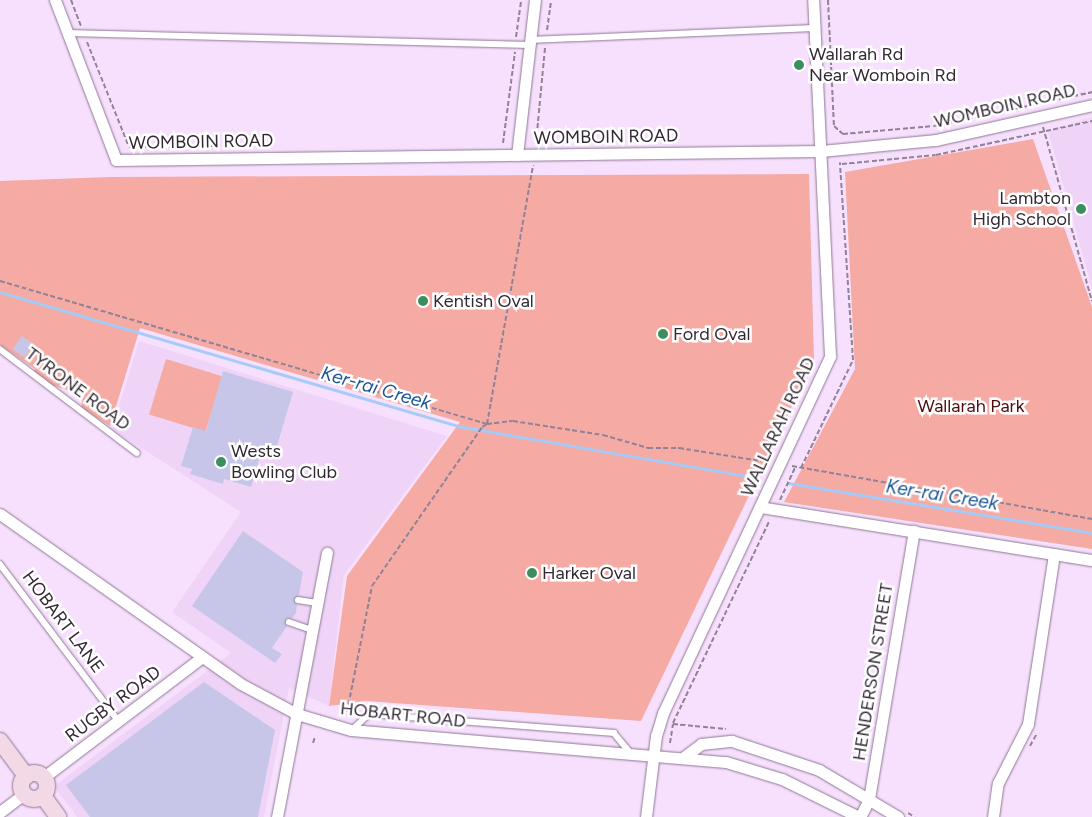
<!DOCTYPE html>
<style>
body{margin:0}
#map{position:relative;width:1092px;height:817px;overflow:hidden;background:#f7e0fe;font-family:Figtree,sans-serif}
div>[style]{position:absolute}
[style*='--x']{left:calc(var(--x)*1px);top:calc(var(--y)*1px);width:calc(var(--w)*1px);rotate:calc(var(--a)*1deg)}
.built>*{inset:0;background:#f0d4f8}
.green>*{inset:0;background:#f5aaa4;transform-origin:0 0}
.stream>*{height:3px;margin:-1.5px;padding:0 1.5px;transform-origin:1.5px;border-radius:1.5px;background:#a7cbf7}
.building>*{inset:0;background:#c7c6e8;transform-origin:0 0}
.path>*{height:2px;margin-top:-1px;transform-origin:0;background:repeating-linear-gradient(90deg,#918296 0 5px,transparent 0 7.5px)}
.roads{filter:drop-shadow(0 0 1px #8d7893) drop-shadow(0 0 1px #8d7893)}
.service>*{height:5.5px;margin:-2.75px;padding:0 2.75px;transform-origin:2.75px;border-radius:2.75px;background:#fff}
.minor>*{height:11px;margin:-5.5px;padding:0 5.5px;transform-origin:5.5px;border-radius:5.5px;background:#fff}
.secondary>*{height:16px;margin:-8px;padding:0 8px;transform-origin:8px;border-radius:8px;background:#f3d9e5}
.secondary>.ring{margin:-8px;padding:0;box-sizing:content-box;background:none;border:16px solid #f3d9e5;border-radius:50%}
.dots>*{width:14px;height:14px;translate:-50% -50%;box-sizing:border-box;border:2px solid #fff;border-radius:50%}
span{translate:-50% -50%;white-space:nowrap;text-align:center;line-height:1.15;-webkit-text-stroke:5px #fff;paint-order:stroke}
.poi-label{font-size:18px;color:#322934}
.left{translate:0 -50%;text-align:left}
.right{translate:-100% -50%;text-align:right}
.street-label{font-size:18px;color:#322934}
.park-label{font-size:18px;color:#4f0c0f}
.water-label{font-size:19px;color:#185595;font-style:italic}
</style>
<div id="map">
<div class="built">
<div style="clip-path:polygon(1092px 117px,1092px 288px,1048px 131px)"></div>
<div style="clip-path:polygon(139px 341px,447px 436px,344px 575px,329px 706px,289px 688px,264px 817px,77px 817px,54px 786px,231px 653px,172px 612px,241px 512px,112px 429px)"></div>
</div>
<div class="green">
<div style="clip-path:polygon(1033px 139px,1092px 307px,1092px 549px,784px 502px,855px 369px,845px 172px)"></div>
<div style="clip-path:polygon(809px 174px,814px 360px,641px 721px,366px 701px,329px 706px,347px 576px,460px 422px,140px 328px,110px 426px,81px 408px,83px 395px,39px 381px,32px 375px,35px 369px,0 345px,0 181px,110px 177px)"></div>
<div style="left:166px;top:359px;width:59px;height:58px;rotate:17deg"></div>
</div>
<div class="stream">
<div style="--x:0;--y:292;--w:476;--a:16.3"></div>
<div style="--x:457;--y:426;--w:299;--a:9.8"></div>
<div style="--x:788;--y:483;--w:308;--a:9.3"></div>
</div>
<div class="building">
<div style="left:22px;top:336px;width:14px;height:16px;rotate:36deg"></div>
<div style="clip-path:polygon(223px 371px,293px 392px,274px 456px,261px 453px,251px 487px,224px 479px,223px 484px,190px 474px,192px 469px,181px 466px,193px 427px,206px 431px)"></div>
<div style="clip-path:polygon(243px 531px,303px 572px,299px 595px,294px 599px,297px 605px,296px 613px,292px 618px,286px 619px,287px 626px,272px 648px,282px 654px,275px 663px,192px 606px)"></div>
<div style="clip-path:polygon(204px 682px,275px 730px,258px 817px,90px 817px,66px 785px)"></div>
</div>
<div class="path">
<div style="--x:71;--y:0;--w:28;--a:69"></div>
<div style="--x:828;--y:0;--w:126;--a:87.3"></div>
<div style="--x:834;--y:126;--w:12;--a:42"></div>
<div style="--x:843;--y:134;--w:91;--a:-5"></div>
<div style="--x:934;--y:126;--w:162;--a:-12.1"></div>
<div style="--x:547;--y:30;--w:30;--a:-82"></div>
<div style="--x:516;--y:37;--w:37;--a:-82"></div>
<div style="--x:87;--y:42;--w:113;--a:68.2"></div>
<div style="--x:129;--y:147;--w:91;--a:-0.6"></div>
<div style="--x:1043;--y:127;--w:181;--a:74.3"></div>
<div style="--x:503;--y:143;--w:92;--a:-82.5"></div>
<div style="--x:536;--y:143;--w:96;--a:-84.6"></div>
<div style="--x:842;--y:164;--w:94;--a:-5.5"></div>
<div style="--x:936;--y:155;--w:160;--a:-12.3"></div>
<div style="--x:0;--y:281;--w:508;--a:16.36"></div>
<div style="--x:487;--y:424;--w:26;--a:-7"></div>
<div style="--x:513;--y:421;--w:91;--a:8.8"></div>
<div style="--x:603;--y:435;--w:47;--a:16.1"></div>
<div style="--x:648;--y:448;--w:31;--a:0"></div>
<div style="--x:679;--y:448;--w:89;--a:9"></div>
<div style="--x:792;--y:466;--w:305;--a:10"></div>
<div style="--x:801;--y:468;--w:120;--a:-64.3"></div>
<div style="--x:853;--y:360;--w:198;--a:-93.8"></div>
<div style="--x:780;--y:500;--w:35;--a:-65"></div>
<div style="--x:347;--y:712;--w:128;--a:-78.8"></div>
<div style="--x:372;--y:586;--w:193;--a:-55.3"></div>
<div style="--x:482;--y:427;--w:6;--a:-31"></div>
<div style="--x:487;--y:424;--w:263;--a:-79.9"></div>
<div style="--x:673;--y:723;--w:225;--a:-64.5"></div>
<div style="--x:313;--y:743;--w:6;--a:-72"></div>
<div style="--x:670;--y:743;--w:19;--a:-81"></div>
<div style="--x:673;--y:724;--w:53;--a:5.4"></div>
<div style="--x:1030;--y:746;--w:13;--a:-61"></div>
<div style="--x:908;--y:813;--w:8;--a:30"></div>
</div>
<div class="roads">
<div class="service">
<div style="--x:68;--y:33;--w:462;--a:1.5"></div>
<div style="--x:530;--y:40;--w:284;--a:-2.4"></div>
<div style="--x:0;--y:349;--w:172;--a:37.2"></div>
<div style="--x:0;--y:564;--w:196;--a:52.9"></div>
<div style="--x:298;--y:600;--w:19;--a:9"></div>
<div style="--x:289;--y:622;--w:24;--a:19"></div>
<div style="--x:353;--y:729;--w:22;--a:-43"></div>
<div style="--x:369;--y:714;--w:246;--a:4.4"></div>
<div style="--x:614;--y:733;--w:26;--a:50"></div>
</div>
<div class="minor">
<div style="--x:55;--y:0;--w:171;--a:69.1"></div>
<div style="--x:116;--y:160;--w:705;--a:-0.73"></div>
<div style="--x:821;--y:151;--w:116;--a:-5.5"></div>
<div style="--x:936;--y:140;--w:160;--a:-12.6"></div>
<div style="--x:517;--y:155;--w:156;--a:-83.4"></div>
<div style="--x:760;--y:507;--w:336;--a:9.1"></div>
<div style="--x:0;--y:514;--w:295;--a:35.2"></div>
<div style="--x:241;--y:684;--w:64;--a:28.2"></div>
<div style="--x:297;--y:714;--w:56;--a:16.5"></div>
<div style="--x:351;--y:730;--w:376;--a:4.9"></div>
<div style="--x:726;--y:762;--w:59;--a:16.9"></div>
<div style="--x:782;--y:779;--w:86;--a:26.3"></div>
<div style="--x:684;--y:757;--w:21;--a:-37"></div>
<div style="--x:701;--y:744;--w:31;--a:-6"></div>
<div style="--x:732;--y:741;--w:92;--a:18.4"></div>
<div style="--x:819;--y:770;--w:92;--a:30.7"></div>
<div style="--x:44;--y:777;--w:198;--a:-37.2"></div>
<div style="--x:0;--y:812;--w:30;--a:-37"></div>
<div style="--x:277;--y:817;--w:269;--a:-79.3"></div>
<div style="--x:646;--y:817;--w:82;--a:-83"></div>
<div style="--x:656;--y:736;--w:24;--a:-73"></div>
<div style="--x:663;--y:713;--w:394;--a:-64.9"></div>
<div style="--x:830;--y:356;--w:356;--a:-92.7"></div>
<div style="--x:860;--y:817;--w:20;--a:-63"></div>
<div style="--x:869;--y:799;--w:272;--a:-80.5"></div>
<div style="--x:993;--y:817;--w:34;--a:-82"></div>
<div style="--x:998;--y:783;--w:66;--a:-63"></div>
<div style="--x:1028;--y:724;--w:172;--a:-81.3"></div>
</div>
<div class="secondary">
<div style="--x:0;--y:741;--w:44;--a:53.4"></div>
<div class="ring" style="left:21px;top:773px;width:10px;height:10px"></div>
<div style="--x:43;--y:796;--w:26;--a:54"></div>
</div>
</div>
<div class="dots">
<div style="left:799px;top:65px;background:#3c8e5f"></div>
<div style="left:1081px;top:209px;background:#3c8e5f"></div>
<div style="left:423px;top:301px;background:#3c8e5f"></div>
<div style="left:663px;top:334px;background:#3c8e5f"></div>
<div style="left:221px;top:462px;background:#3c8e5f"></div>
<div style="left:532px;top:573px;background:#3c8e5f"></div>
</div>
<div class="poi-label">
<span class="left" style="left:809px;top:65px">Wallarah Rd<br>Near Womboin Rd</span>
<span class="right" style="left:1071px;top:209px">Lambton<br>High School</span>
<span class="left" style="left:433px;top:301px">Kentish Oval</span>
<span class="left" style="left:673px;top:334px">Ford Oval</span>
<span class="left" style="left:231px;top:462px">Wests<br>Bowling Club</span>
<span class="left" style="left:542px;top:573px">Harker Oval</span>
</div>
<div class="street-label">
<span style="left:1005px;top:106px;rotate:-13deg">WOMBOIN ROAD</span>
<span style="left:606px;top:137px;rotate:-1deg">WOMBOIN ROAD</span>
<span style="left:201px;top:142px;rotate:-1deg">WOMBOIN ROAD</span>
<span style="left:78px;top:389px;rotate:37deg">TYRONE ROAD</span>
<span style="left:778px;top:427px;rotate:-65deg">WALLARAH ROAD</span>
<span style="left:63px;top:622px;rotate:53deg">HOBART LANE</span>
<span style="left:873px;top:672px;rotate:-81deg">HENDERSON STREET</span>
<span style="left:113px;top:704px;rotate:-37deg">RUGBY ROAD</span>
<span style="left:403px;top:715px;rotate:6deg">HOBART ROAD</span>
</div>
<div class="park-label">
<span style="left:971px;top:406px">Wallarah Park</span>
</div>
<div class="water-label">
<span style="left:376px;top:388px;rotate:16deg">Ker-rai Creek</span>
<span style="left:942px;top:495px;rotate:9deg">Ker-rai Creek</span>
</div>
</div>
